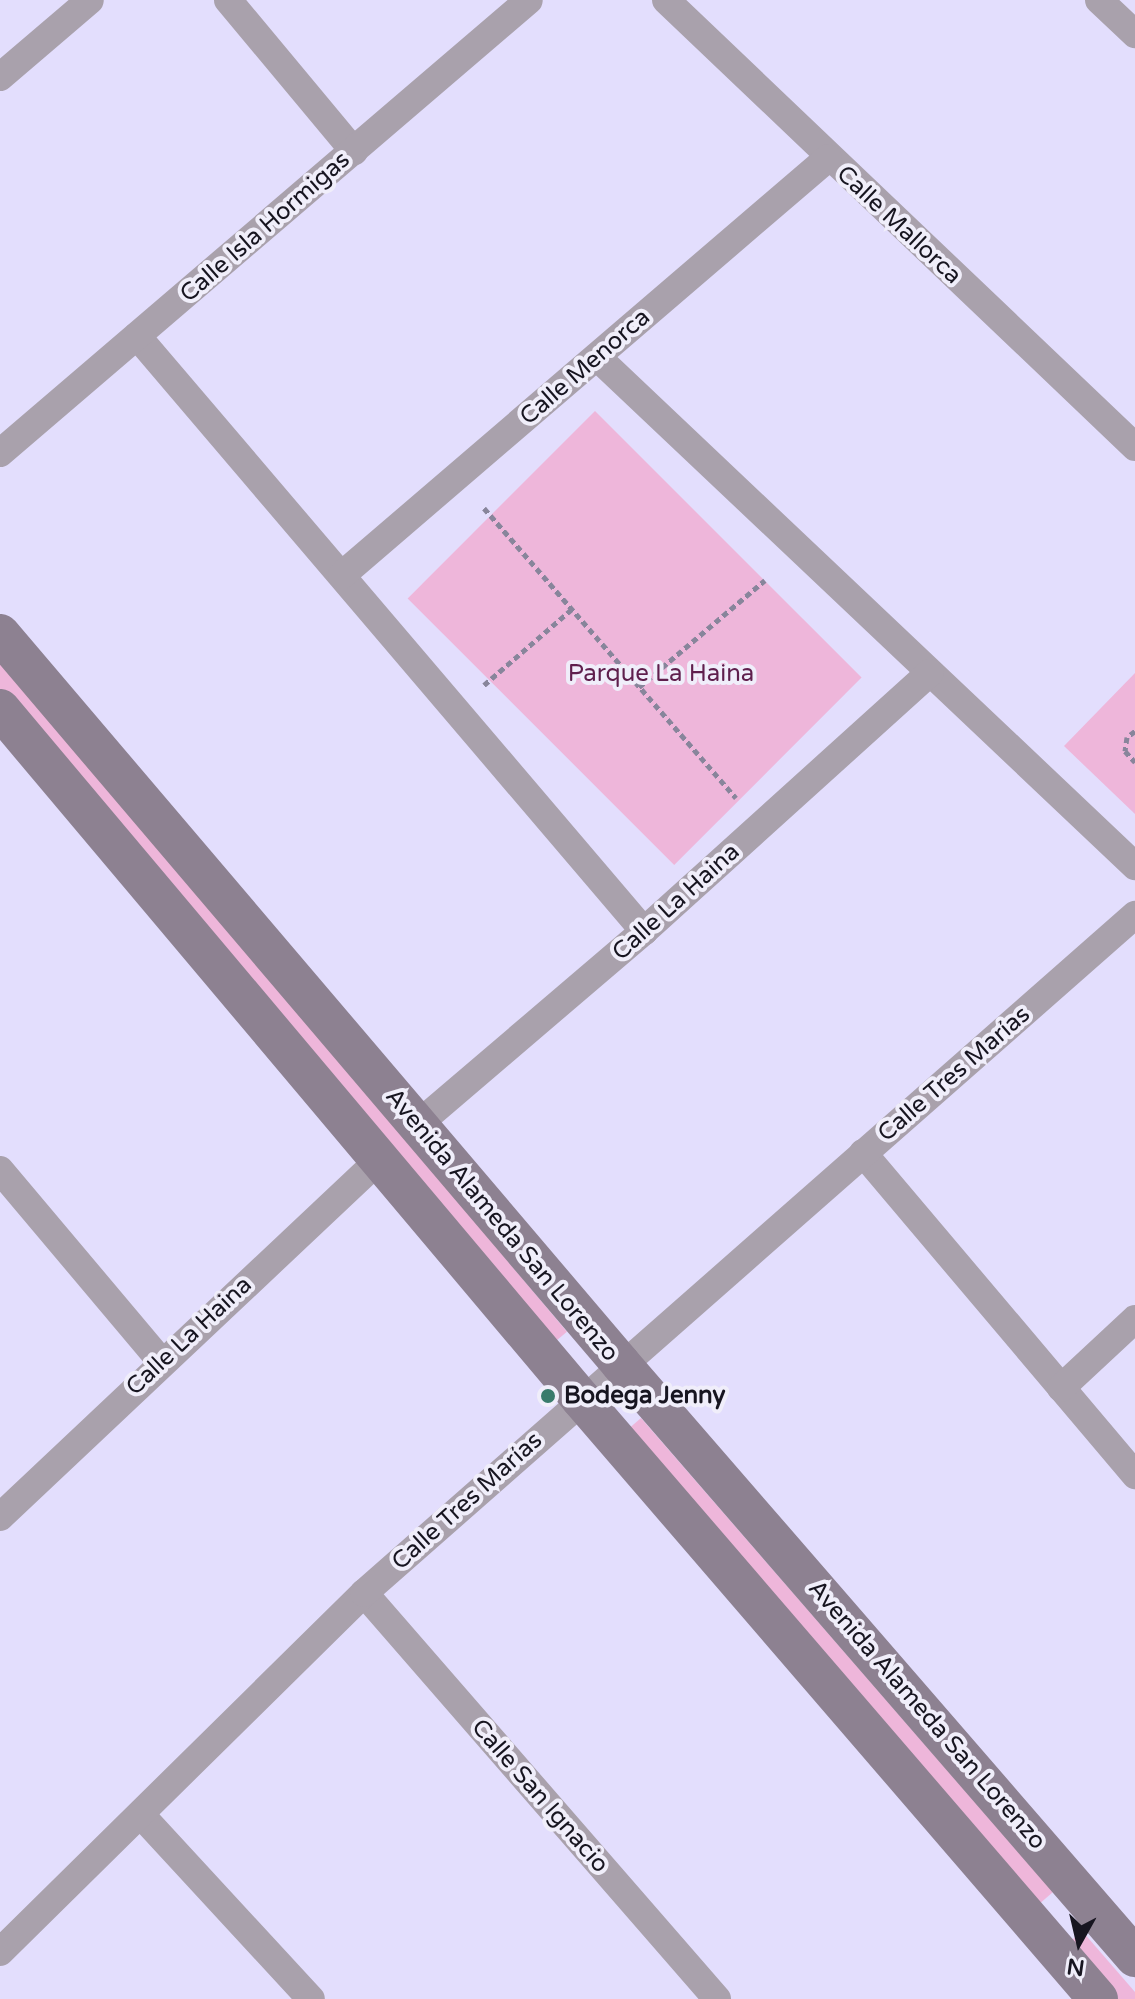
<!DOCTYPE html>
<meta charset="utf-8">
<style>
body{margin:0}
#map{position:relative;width:1135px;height:1999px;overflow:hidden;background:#e3defd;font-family:"Varela Round",sans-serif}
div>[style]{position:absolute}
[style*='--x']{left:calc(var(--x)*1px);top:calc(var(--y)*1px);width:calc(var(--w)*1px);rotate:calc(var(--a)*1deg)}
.green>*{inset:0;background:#eeb6da;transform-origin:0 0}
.path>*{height:5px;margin-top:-2.5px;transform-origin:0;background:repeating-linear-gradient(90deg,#88859b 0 6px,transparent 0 10px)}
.street>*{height:28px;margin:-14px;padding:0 14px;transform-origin:14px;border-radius:14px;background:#a9a1ac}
.secondary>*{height:40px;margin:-20px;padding:0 20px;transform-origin:20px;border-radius:20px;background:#8d8191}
.dots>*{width:22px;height:22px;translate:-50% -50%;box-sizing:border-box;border:4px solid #f0eefa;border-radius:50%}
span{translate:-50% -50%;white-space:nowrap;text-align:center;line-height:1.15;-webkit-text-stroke:8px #f0eefa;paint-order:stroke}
.street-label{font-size:24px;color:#171520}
.park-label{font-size:24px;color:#5f1f4d}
.poi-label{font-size:24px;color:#171520;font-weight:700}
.left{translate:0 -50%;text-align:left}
.north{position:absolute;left:1039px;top:1903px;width:80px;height:80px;-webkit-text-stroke:6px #f0eefa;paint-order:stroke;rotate:188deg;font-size:22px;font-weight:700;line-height:32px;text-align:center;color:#171520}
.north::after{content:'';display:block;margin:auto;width:28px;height:36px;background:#171520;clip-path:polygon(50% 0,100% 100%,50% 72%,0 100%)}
</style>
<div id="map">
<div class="green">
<div style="left:595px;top:411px;width:377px;height:265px;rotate:45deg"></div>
<div style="left:0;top:656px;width:882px;height:37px;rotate:50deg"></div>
<div style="clip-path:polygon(1135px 673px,1135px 814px,1064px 746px)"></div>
<div style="left:641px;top:1418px;width:628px;height:21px;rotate:49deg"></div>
<div style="clip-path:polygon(1083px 1932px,1135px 1992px,1135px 1999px,1114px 1999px,1066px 1944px)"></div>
</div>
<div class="path">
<div style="--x:484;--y:508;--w:384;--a:49"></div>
<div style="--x:484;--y:685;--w:116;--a:-40.8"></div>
<div style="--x:639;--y:687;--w:165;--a:-40.3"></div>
<div style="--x:1135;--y:731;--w:10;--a:143"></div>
<div style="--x:1127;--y:737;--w:14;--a:98"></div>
<div style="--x:1125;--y:751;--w:15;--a:48"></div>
</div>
<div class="street">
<div style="--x:228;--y:0;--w:197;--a:50.2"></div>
<div style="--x:666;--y:0;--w:648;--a:43.62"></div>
<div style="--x:1099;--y:0;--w:50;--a:43.4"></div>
<div style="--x:0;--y:77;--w:118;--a:-40.5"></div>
<div style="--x:137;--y:336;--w:782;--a:49.57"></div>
<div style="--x:597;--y:357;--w:741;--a:43.41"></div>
<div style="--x:0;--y:453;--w:696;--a:-40.57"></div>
<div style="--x:342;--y:575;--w:640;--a:-40.63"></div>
<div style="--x:417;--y:1125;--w:299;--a:-40.5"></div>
<div style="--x:644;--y:931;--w:385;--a:-42.1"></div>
<div style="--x:863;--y:1153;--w:422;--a:49.8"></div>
<div style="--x:0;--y:1170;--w:250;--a:49.9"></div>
<div style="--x:1061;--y:1388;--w:101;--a:-43"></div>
<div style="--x:0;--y:1517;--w:523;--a:-43.3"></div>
<div style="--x:364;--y:1593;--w:538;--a:48.99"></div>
<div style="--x:142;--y:1816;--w:249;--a:47.3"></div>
<div style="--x:0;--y:1952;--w:511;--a:-44.6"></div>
<div style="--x:364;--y:1593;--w:1027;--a:-41.33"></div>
</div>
<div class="secondary">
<div style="--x:0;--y:634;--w:958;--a:49.61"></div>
<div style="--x:621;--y:1364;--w:785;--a:49.08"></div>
<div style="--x:0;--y:709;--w:902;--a:49.9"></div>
<div style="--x:581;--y:1399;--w:792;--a:49.25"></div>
</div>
<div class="dots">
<div style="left:548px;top:1396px;background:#397b6c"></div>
</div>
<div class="street-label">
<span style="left:899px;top:225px;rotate:43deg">Calle Mallorca</span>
<span style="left:265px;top:227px;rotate:-41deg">Calle Isla Hormigas</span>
<span style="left:585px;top:367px;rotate:-41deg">Calle Menorca</span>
<span style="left:676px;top:902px;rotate:-42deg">Calle La Haina</span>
<span style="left:954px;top:1074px;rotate:-41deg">Calle Tres Marías</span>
<span style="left:502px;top:1225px;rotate:50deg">Avenida Alameda San Lorenzo</span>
<span style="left:189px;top:1336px;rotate:-43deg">Calle La Haina</span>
<span style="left:467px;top:1501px;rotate:-42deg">Calle Tres Marías</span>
<span style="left:927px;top:1715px;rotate:49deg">Avenida Alameda San Lorenzo</span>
<span style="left:540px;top:1796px;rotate:49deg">Calle San Ignacio</span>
</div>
<div class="park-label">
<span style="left:661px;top:674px">Parque La Haina</span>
</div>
<div class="poi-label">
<span class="left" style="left:564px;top:1396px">Bodega Jenny</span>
</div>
<div class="north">N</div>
</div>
